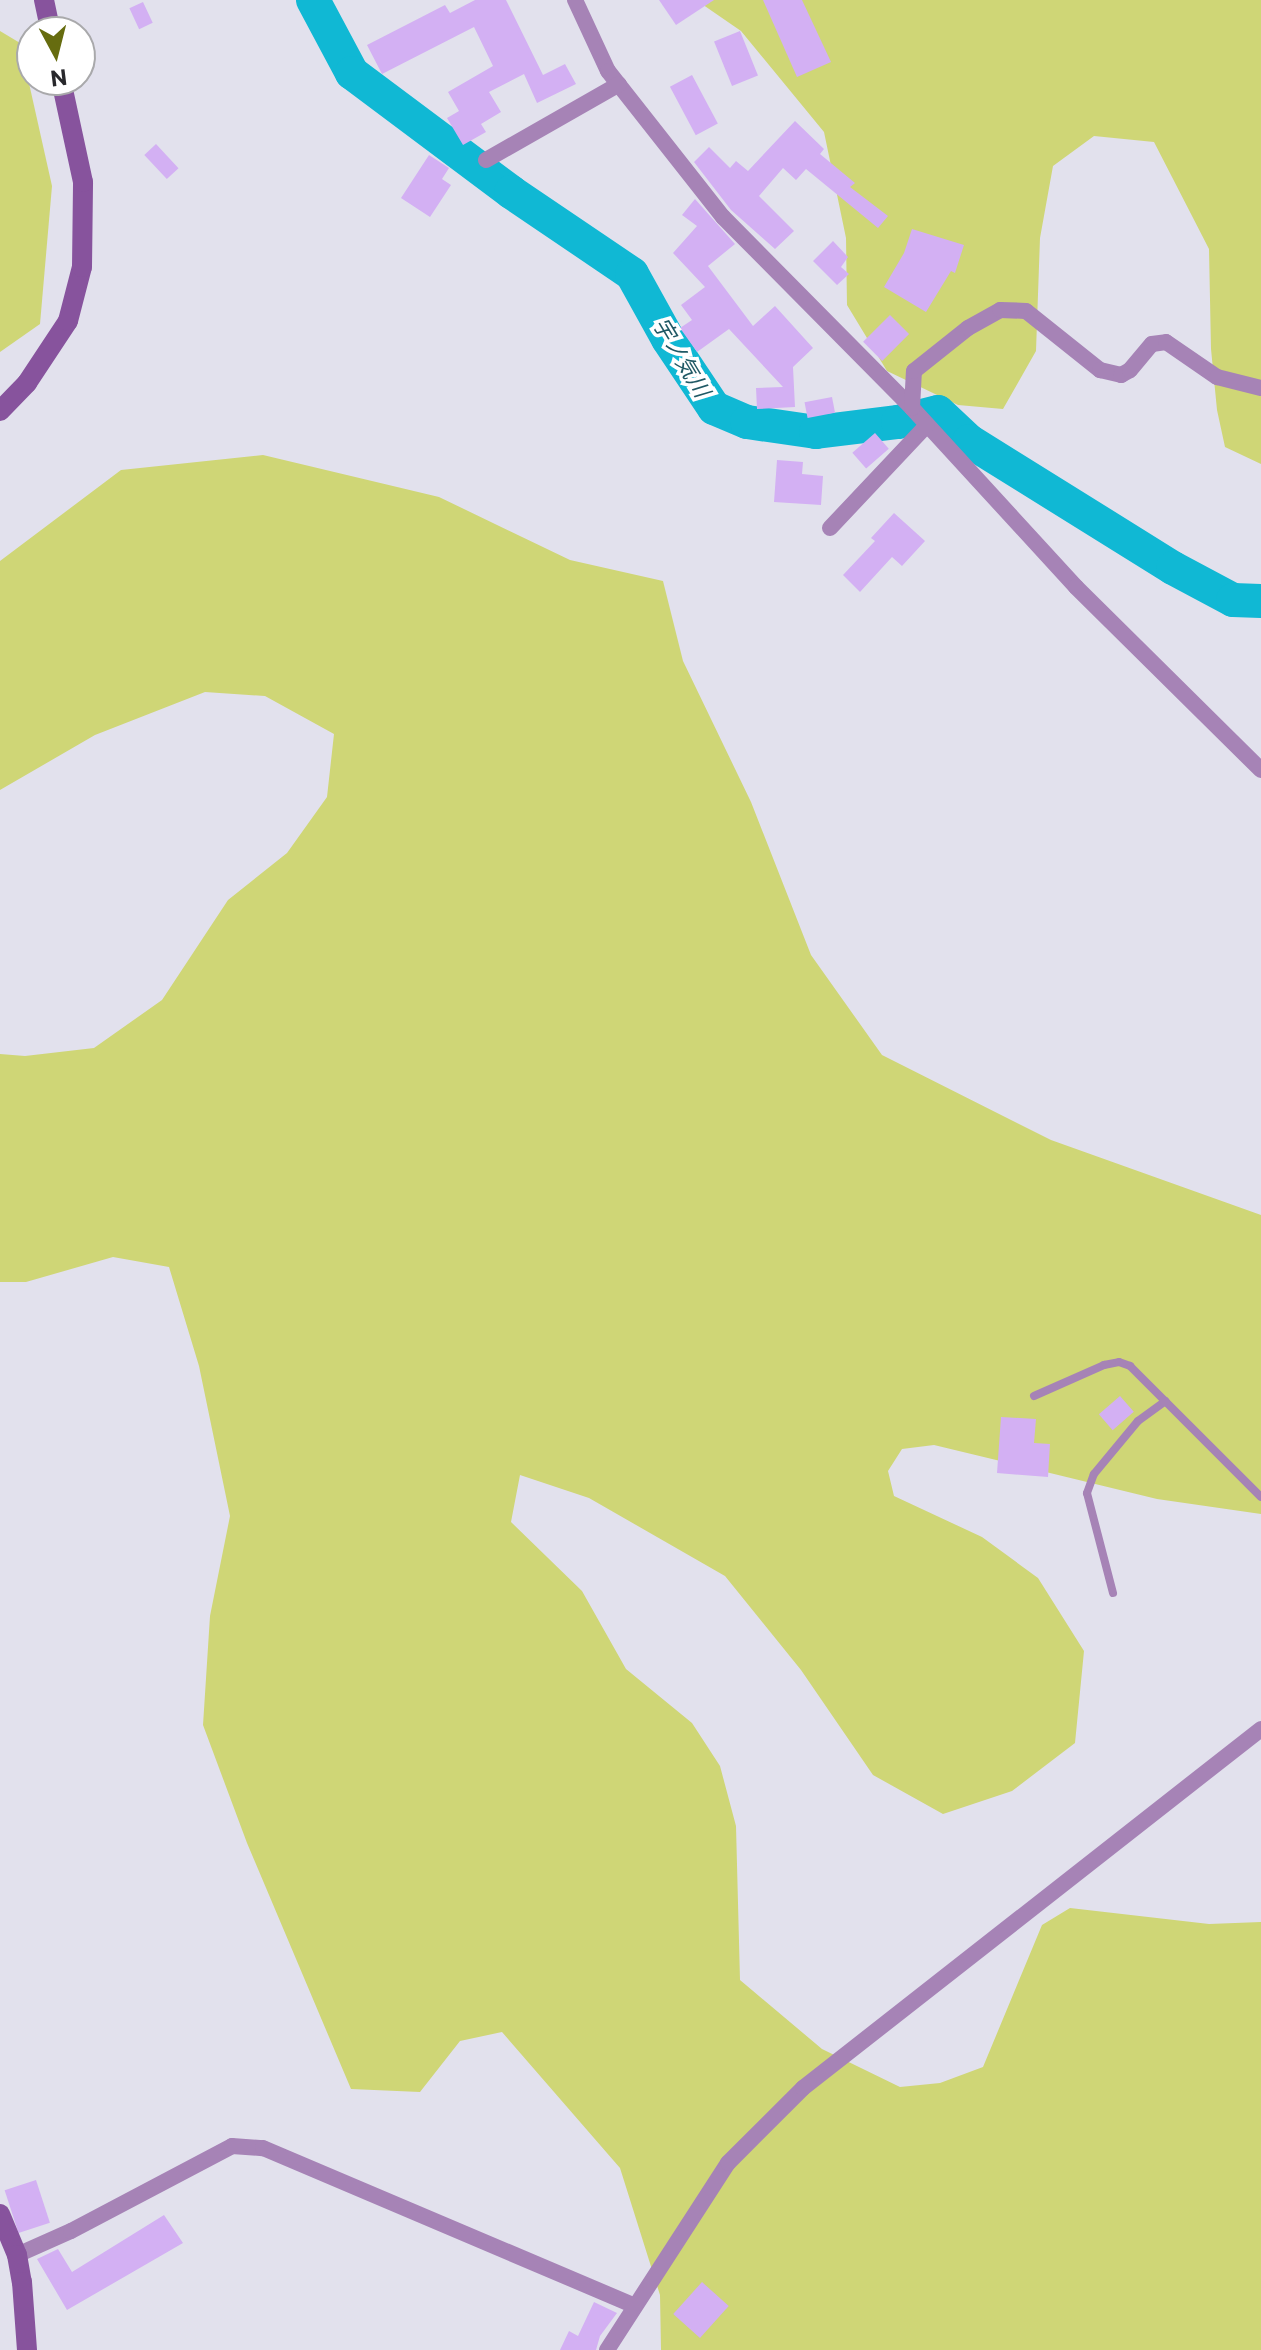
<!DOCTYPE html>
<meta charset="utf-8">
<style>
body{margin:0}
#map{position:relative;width:1261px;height:2350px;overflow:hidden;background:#e2e1ed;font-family:Commissioner,"Noto Sans JP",sans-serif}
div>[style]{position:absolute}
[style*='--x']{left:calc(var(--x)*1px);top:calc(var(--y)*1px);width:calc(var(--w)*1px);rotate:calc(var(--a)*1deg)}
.green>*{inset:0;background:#cfd676}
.river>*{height:34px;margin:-17px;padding:0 17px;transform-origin:17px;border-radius:17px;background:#10b8d4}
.building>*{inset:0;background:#d3b0f3;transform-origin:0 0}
.service>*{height:8px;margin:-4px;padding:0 4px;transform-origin:4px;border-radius:4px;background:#a683b6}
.minor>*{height:16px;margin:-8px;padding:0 8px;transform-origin:8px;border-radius:8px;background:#a683b6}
.secondary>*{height:20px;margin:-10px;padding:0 10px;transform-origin:10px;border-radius:10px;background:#87539d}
span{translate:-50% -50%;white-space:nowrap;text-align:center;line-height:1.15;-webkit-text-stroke:7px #fff;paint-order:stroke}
.water-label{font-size:22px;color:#205965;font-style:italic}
.north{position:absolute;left:16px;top:16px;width:80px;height:80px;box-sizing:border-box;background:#fff;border:2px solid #a9a9ab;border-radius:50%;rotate:173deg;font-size:22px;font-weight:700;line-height:32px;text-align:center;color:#28282c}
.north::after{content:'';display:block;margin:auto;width:28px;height:36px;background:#666c0f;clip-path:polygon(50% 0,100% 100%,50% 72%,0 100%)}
</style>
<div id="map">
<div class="green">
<div style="clip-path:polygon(696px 0,1261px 0,1261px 464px,1225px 447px,1217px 410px,1211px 349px,1209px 249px,1154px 142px,1094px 136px,1053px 166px,1040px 238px,1036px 351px,1003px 409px,958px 405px,887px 371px,847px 305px,846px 238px,824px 132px,741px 31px)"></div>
<div style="clip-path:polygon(0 31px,20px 43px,52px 186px,40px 324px,0 352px)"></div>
<div style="clip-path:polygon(263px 455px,439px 497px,570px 560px,663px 581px,683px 661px,751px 802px,811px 955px,882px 1055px,1051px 1140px,1261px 1215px,1261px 1514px,1157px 1499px,934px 1445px,902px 1449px,888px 1471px,894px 1496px,982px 1537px,1038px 1578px,1084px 1651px,1075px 1743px,1012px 1791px,943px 1814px,873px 1775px,801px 1670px,725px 1576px,589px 1498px,520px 1475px,511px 1522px,582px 1591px,626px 1669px,692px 1723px,720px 1766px,736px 1826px,740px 1980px,822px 2049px,900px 2087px,940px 2083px,983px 2067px,1042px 1925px,1070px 1908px,1209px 1924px,1261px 1922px,1261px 2350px,661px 2350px,660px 2295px,620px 2168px,502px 2032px,460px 2041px,420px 2092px,351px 2089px,247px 1843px,203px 1725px,210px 1616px,230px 1516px,199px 1366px,169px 1267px,113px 1257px,26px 1282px,0 1282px,0 1054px,25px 1056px,94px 1048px,162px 1000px,228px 900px,287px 853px,327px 797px,334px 734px,265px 696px,205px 692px,95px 735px,0 790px,0 561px,121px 470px)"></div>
</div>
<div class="river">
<div style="--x:313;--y:0;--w:83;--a:61.9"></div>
<div style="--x:352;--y:73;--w:199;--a:36.8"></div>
<div style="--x:511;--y:192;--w:146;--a:34.1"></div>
<div style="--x:632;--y:274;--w:74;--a:61"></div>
<div style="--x:668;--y:339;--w:83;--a:56.3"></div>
<div style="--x:714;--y:408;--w:36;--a:23"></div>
<div style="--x:747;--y:422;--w:70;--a:8.2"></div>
<div style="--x:816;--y:432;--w:83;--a:-7"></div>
<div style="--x:898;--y:422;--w:41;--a:-14"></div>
<div style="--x:938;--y:412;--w:42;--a:43.1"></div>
<div style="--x:969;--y:441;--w:240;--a:31.9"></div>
<div style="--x:1173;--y:568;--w:68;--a:28.1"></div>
<div style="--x:1233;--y:600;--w:28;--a:2"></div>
</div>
<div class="building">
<div style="clip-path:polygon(475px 0,506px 0,543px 75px,565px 64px,576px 84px,537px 103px,524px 74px,489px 92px,501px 112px,481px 124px,486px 132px,463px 145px,447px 118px,459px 111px,448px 92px,493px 66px,474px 27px,382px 74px,367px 45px,445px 5px,450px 13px)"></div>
<div style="clip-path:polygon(659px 0,714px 0,676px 25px)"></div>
<div style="clip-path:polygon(763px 0,802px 0,831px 62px,797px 77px)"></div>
<div style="left:143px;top:2px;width:23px;height:15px;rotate:65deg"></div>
<div style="left:740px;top:31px;width:48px;height:28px;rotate:68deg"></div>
<div style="left:692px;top:75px;width:55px;height:25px;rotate:62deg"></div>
<div style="clip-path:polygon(795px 121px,824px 149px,820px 154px,855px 183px,850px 187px,888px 216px,878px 228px,806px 169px,796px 180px,783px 168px,759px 196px,794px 231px,775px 249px,731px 210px,694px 162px,709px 147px,730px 168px,736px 161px,748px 171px)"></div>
<div style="left:156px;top:144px;width:33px;height:16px;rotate:47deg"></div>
<div style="clip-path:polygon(429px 155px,449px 168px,442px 179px,451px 185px,430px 217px,401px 198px)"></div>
<div style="clip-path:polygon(695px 199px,735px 244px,708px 266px,753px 326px,775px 306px,813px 348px,793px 367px,795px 407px,757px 409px,756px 388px,783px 387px,729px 329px,697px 352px,680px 328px,692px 320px,681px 305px,705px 287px,673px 253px,697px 226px,682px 215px)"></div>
<div style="clip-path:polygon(912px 229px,964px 245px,955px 273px,951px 271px,926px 312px,884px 287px,904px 253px)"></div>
<div style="clip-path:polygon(833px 241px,848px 257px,841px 267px,849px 274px,837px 285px,813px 261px)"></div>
<div style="left:890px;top:315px;width:27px;height:38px;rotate:45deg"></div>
<div style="left:832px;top:397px;width:16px;height:28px;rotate:79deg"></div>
<div style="left:875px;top:433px;width:21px;height:30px;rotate:49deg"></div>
<div style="clip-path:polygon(777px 460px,803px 462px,802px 474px,823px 476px,821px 505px,774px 502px)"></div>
<div style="clip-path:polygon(894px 513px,925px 541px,902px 566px,892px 557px,860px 592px,843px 575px,875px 541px,871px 538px)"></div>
<div style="left:1120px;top:1396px;width:21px;height:28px;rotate:49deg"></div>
<div style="clip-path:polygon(1001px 1417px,1036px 1419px,1034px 1443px,1050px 1444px,1048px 1477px,997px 1473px)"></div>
<div style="left:36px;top:2180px;width:45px;height:33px;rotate:72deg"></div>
<div style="clip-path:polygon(164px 2215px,183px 2243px,67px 2310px,37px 2259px,58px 2249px,72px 2272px)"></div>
<div style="left:702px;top:2282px;width:36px;height:43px;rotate:42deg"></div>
<div style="clip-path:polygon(594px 2302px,617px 2313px,600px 2336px,596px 2350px,560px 2350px,569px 2331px,578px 2336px)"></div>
</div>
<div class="service">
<div style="--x:1034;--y:1396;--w:77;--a:-23.9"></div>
<div style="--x:1104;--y:1365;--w:15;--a:-11"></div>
<div style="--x:1119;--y:1362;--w:12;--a:20"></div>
<div style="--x:1130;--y:1366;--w:185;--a:45"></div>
<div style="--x:1113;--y:1593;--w:103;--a:-104.6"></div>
<div style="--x:1087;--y:1493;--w:20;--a:-70"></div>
<div style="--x:1094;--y:1474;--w:69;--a:-50.3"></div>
<div style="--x:1138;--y:1421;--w:34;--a:-36"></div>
</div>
<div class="minor">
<div style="--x:575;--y:0;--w:78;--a:65.1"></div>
<div style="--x:608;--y:71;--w:186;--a:51.8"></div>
<div style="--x:723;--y:217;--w:269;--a:45.3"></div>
<div style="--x:912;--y:408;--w:243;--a:47.5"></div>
<div style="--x:1076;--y:587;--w:260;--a:44.7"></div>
<div style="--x:486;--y:160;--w:153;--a:-29.7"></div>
<div style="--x:912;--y:408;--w:37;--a:-87"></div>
<div style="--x:914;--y:371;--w:69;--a:-38.5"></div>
<div style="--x:968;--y:328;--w:37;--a:-29"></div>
<div style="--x:1000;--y:310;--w:26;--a:2"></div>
<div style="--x:1026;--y:311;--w:95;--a:38.6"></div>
<div style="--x:1100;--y:370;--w:22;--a:13"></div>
<div style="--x:1121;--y:375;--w:10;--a:-29"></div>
<div style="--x:1130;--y:370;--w:34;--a:-50"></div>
<div style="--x:1152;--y:344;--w:14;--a:-8"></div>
<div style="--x:1166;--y:342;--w:62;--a:34.5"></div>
<div style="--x:1217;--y:377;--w:45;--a:14"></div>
<div style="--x:830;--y:528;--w:141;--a:-46.7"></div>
<div style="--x:17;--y:2255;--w:59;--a:-24"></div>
<div style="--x:71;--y:2231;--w:182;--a:-27.8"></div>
<div style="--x:232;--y:2146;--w:31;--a:4"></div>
<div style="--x:263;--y:2148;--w:402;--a:23"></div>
<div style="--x:607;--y:2350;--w:223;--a:-57.1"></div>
<div style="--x:728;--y:2163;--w:106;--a:-45"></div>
<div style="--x:803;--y:2088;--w:582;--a:-38.09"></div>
</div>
<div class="secondary">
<div style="--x:44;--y:0;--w:33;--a:78"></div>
<div style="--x:0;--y:411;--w:39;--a:-46"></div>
<div style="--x:27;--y:383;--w:74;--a:-56.5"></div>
<div style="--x:68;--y:321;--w:56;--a:-75.5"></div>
<div style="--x:82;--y:267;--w:85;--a:-89.3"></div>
<div style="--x:83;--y:182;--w:104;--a:-102.2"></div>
<div style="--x:0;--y:2214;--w:44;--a:67.5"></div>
<div style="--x:17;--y:2255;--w:27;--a:80"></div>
<div style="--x:22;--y:2282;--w:68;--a:85.8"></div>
</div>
<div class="water-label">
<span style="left:682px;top:357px;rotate:59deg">宇ノ気川</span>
</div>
<div class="north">N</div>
</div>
